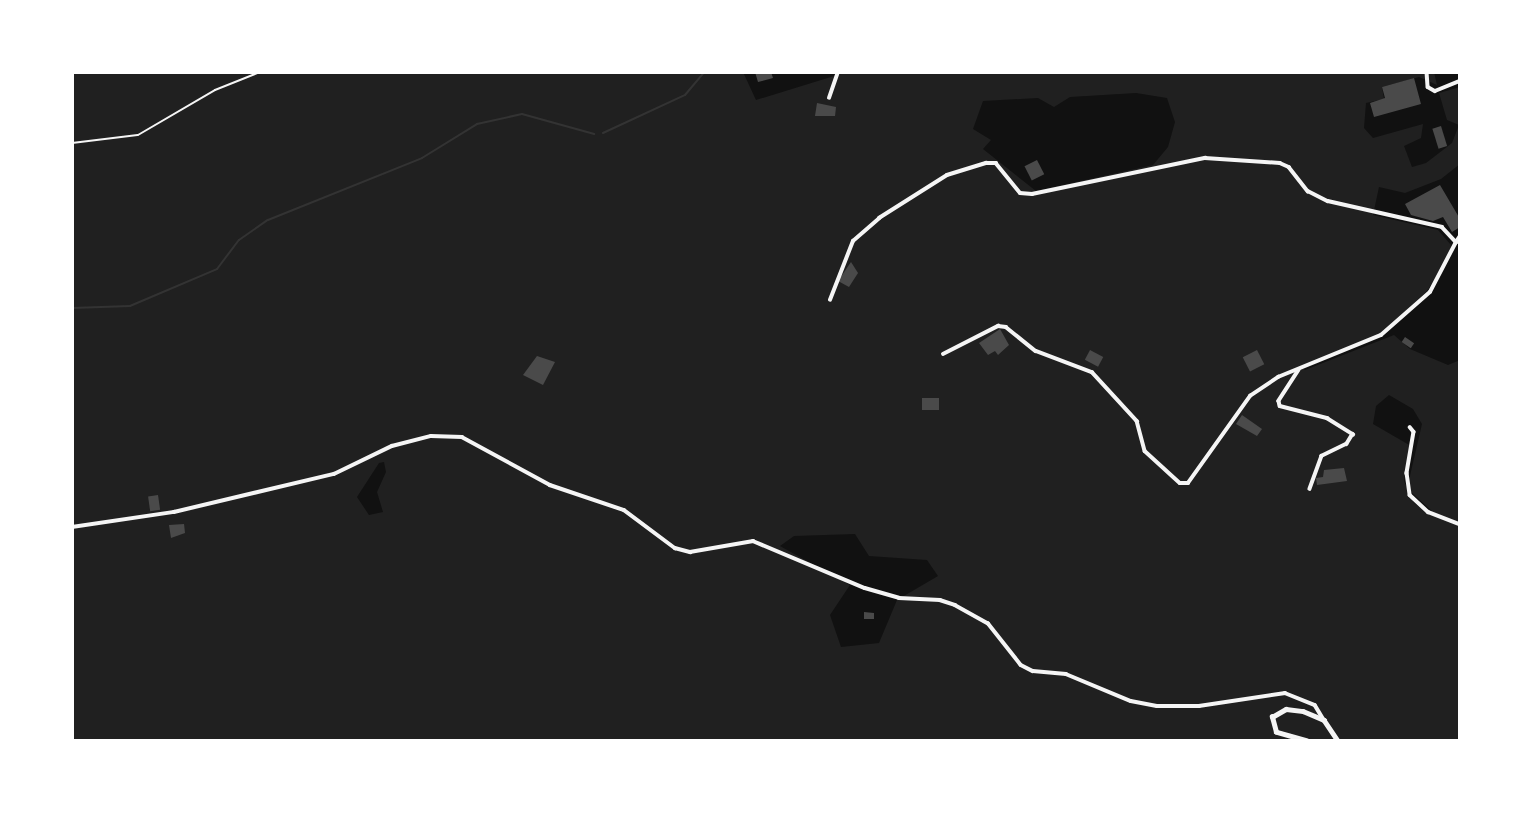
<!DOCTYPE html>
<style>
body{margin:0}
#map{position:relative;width:1532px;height:813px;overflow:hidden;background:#111;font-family:Manrope,sans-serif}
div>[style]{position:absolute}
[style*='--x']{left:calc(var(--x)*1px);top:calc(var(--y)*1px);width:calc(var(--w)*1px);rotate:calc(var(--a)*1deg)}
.green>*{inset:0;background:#202020}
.stream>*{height:2px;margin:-1px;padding:0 1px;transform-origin:1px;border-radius:1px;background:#333}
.building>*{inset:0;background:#4a4a4a;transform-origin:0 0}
.path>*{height:2px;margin:-1px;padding:0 1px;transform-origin:1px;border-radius:1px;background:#f5f5f5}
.minor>*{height:3.5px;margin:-1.75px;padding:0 1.75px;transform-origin:1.75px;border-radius:1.75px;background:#f5f5f5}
.tertiary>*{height:4.5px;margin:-2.25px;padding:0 2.25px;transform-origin:2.25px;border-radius:2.25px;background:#f5f5f5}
span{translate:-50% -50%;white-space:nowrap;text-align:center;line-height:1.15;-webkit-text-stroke:5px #fff;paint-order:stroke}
.frame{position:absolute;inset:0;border:74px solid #fff;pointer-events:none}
</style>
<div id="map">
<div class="green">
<div style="clip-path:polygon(evenodd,72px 72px,743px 72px,756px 100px,847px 72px,1434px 72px,1437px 85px,1419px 77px,1382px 87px,1384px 99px,1366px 103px,1364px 128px,1373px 138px,1423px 124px,1421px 138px,1404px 146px,1412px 167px,1426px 163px,1452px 143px,1459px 125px,1447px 120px,1439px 93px,1460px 87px,1460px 164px,1441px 179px,1405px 193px,1379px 187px,1373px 215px,1438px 230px,1451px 245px,1446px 263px,1427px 291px,1382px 333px,1301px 367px,1305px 370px,1394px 335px,1410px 349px,1448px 365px,1460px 360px,1460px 741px,72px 741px,72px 72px,1136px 93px,1167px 98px,1175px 122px,1168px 147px,1153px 165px,1036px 191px,983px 149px,991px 140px,973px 129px,983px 101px,1038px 98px,1054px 107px,1070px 97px,1136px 93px,72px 72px,1389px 395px,1413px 409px,1422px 424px,1409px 480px,1411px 492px,1432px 511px,1430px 515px,1414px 503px,1404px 481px,1411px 446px,1373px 424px,1376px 406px,1389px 395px,72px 72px,384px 462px,386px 472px,377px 492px,383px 512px,369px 515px,357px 497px,379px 463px,384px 462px,72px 72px,855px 534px,869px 556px,927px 560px,938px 576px,897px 600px,879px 643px,841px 647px,830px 615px,850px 585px,780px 546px,794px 536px,855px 534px)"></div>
</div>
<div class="stream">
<div style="--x:603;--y:133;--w:90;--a:-24.9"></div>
<div style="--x:685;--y:95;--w:30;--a:-50"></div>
<div style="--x:72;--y:308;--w:58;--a:-2"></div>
<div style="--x:130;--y:306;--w:95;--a:-23"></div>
<div style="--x:217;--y:269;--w:36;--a:-53"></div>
<div style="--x:239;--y:240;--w:35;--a:-35"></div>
<div style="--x:268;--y:220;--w:166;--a:-21.9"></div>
<div style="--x:422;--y:158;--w:65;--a:-31.7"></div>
<div style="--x:477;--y:124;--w:46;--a:-12.5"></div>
<div style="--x:522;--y:114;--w:75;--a:15.5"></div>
</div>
<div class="building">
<div style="clip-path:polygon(755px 72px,771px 72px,773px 78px,758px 82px)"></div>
<div style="clip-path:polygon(1414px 78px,1421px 104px,1374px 117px,1370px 103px,1385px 98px,1382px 87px)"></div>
<div style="clip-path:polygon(817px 103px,836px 107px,835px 116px,815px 116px)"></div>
<div style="left:1441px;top:126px;width:21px;height:9px;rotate:73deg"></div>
<div style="left:1037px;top:160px;width:16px;height:14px;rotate:63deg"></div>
<div style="clip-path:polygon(1440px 185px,1460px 219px,1460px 227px,1452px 232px,1443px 217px,1433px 221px,1411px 215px,1405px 204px)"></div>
<div style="clip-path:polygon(851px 262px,858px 273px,849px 287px,838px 281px)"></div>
<div style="clip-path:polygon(1000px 329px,1009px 345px,998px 355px,995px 351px,988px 355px,979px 343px)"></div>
<div style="left:1405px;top:337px;width:11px;height:6px;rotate:34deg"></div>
<div style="left:1090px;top:350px;width:15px;height:11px;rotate:28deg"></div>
<div style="left:1257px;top:350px;width:16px;height:16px;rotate:63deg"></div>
<div style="clip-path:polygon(537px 356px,555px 362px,543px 385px,523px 375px)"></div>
<div style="left:939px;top:398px;width:12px;height:17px;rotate:90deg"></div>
<div style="clip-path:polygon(1242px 415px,1262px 429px,1257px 436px,1236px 424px)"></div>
<div style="clip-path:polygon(1344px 468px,1347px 481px,1317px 485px,1316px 478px,1323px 477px,1324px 470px)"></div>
<div style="left:158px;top:495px;width:15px;height:10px;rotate:82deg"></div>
<div style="clip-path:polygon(184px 524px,185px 533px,171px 538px,169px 525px)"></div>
<div style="clip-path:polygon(864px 612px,874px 613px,874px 619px,864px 619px)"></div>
</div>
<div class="path">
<div style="--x:72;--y:143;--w:66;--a:-6.9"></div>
<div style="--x:138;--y:135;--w:89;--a:-30.3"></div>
<div style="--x:215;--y:90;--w:48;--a:-21.8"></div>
</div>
<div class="minor">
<div style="--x:1427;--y:72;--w:15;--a:86"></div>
<div style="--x:1428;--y:87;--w:8;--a:30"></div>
<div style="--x:1435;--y:91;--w:27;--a:-22"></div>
<div style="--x:829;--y:98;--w:28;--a:-71"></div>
<div style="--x:830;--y:300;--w:63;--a:-68.7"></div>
<div style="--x:853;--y:241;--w:35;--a:-41"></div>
<div style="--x:879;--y:218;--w:80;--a:-32.3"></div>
<div style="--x:947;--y:175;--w:41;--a:-17.1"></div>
<div style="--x:986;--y:163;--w:10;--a:0"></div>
<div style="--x:996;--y:163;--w:38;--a:51"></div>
<div style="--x:1020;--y:193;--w:12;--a:5"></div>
<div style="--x:1032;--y:194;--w:177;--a:-11.8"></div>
<div style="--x:1205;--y:158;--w:75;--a:3.8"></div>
<div style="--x:1280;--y:163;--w:10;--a:24"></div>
<div style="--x:1289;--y:167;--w:31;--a:52"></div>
<div style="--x:1308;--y:191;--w:22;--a:27"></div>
<div style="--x:1328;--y:201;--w:117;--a:12.8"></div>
<div style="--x:1442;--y:227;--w:21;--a:47"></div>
<div style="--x:1456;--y:242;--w:7;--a:-56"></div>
<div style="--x:943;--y:354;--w:62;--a:-27"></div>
<div style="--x:998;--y:326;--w:8;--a:7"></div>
<div style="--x:1006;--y:327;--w:38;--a:39"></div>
<div style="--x:1036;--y:351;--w:60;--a:20.6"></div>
<div style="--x:1092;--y:372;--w:67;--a:47.4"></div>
<div style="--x:1137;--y:421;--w:31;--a:75"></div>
<div style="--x:1145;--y:451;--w:47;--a:42.4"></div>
<div style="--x:1180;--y:483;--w:8;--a:0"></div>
<div style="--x:1188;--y:483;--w:107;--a:-54.5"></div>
<div style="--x:1250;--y:396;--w:34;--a:-34"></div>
<div style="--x:1278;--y:377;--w:111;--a:-22.2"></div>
<div style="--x:1381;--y:335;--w:65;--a:-41.3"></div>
<div style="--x:1430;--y:292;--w:56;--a:-62.5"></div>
<div style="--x:1299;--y:370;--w:37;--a:123"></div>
<div style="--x:1279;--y:401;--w:5;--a:79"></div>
<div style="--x:1280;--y:406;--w:49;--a:14.3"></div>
<div style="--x:1327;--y:418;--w:31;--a:32"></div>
<div style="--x:1353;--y:434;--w:12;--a:121"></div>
<div style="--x:1347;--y:444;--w:28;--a:154"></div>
<div style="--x:1322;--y:456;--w:35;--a:110"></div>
<div style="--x:1410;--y:427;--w:6;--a:51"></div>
<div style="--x:1414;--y:432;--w:42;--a:99.7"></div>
<div style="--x:1407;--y:473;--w:22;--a:82"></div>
<div style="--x:1410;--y:495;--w:25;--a:43"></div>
<div style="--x:1428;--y:512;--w:34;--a:21"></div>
<div style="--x:72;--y:527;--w:103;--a:-8.4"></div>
<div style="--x:174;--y:512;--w:164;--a:-13.4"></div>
<div style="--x:334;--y:474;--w:64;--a:-25.8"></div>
<div style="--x:392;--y:446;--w:40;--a:-14.4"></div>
<div style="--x:431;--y:436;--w:31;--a:2"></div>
<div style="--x:462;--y:437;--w:100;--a:28.6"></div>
<div style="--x:550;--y:485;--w:78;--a:18.7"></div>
<div style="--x:624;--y:510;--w:64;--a:36.7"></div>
<div style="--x:675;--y:548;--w:16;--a:15"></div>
<div style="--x:690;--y:552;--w:64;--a:-9.9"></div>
<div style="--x:753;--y:541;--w:121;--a:22.8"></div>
<div style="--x:865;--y:588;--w:35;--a:16"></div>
<div style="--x:899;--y:598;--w:41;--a:2.8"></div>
<div style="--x:940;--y:600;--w:16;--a:18"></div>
<div style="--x:955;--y:605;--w:38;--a:29"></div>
<div style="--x:988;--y:623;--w:53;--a:51.8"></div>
<div style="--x:1021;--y:665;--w:13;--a:27"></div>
<div style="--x:1033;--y:671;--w:33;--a:5"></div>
<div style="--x:1066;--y:674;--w:70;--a:22.6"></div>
<div style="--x:1131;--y:701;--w:26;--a:11"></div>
<div style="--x:1157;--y:706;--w:42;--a:0"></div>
<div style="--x:1199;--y:706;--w:87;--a:-8.6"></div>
<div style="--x:1285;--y:693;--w:32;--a:22"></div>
<div style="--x:1315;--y:705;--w:17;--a:59"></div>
</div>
<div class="tertiary">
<div style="--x:1307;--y:741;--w:32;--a:-164"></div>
<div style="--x:1276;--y:732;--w:16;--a:-105"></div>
<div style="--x:1272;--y:717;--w:16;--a:-30"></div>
<div style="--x:1286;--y:709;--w:17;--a:7"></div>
<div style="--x:1303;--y:711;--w:23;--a:23"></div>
<div style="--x:1324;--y:720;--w:25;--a:56"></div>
</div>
<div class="frame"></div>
</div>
